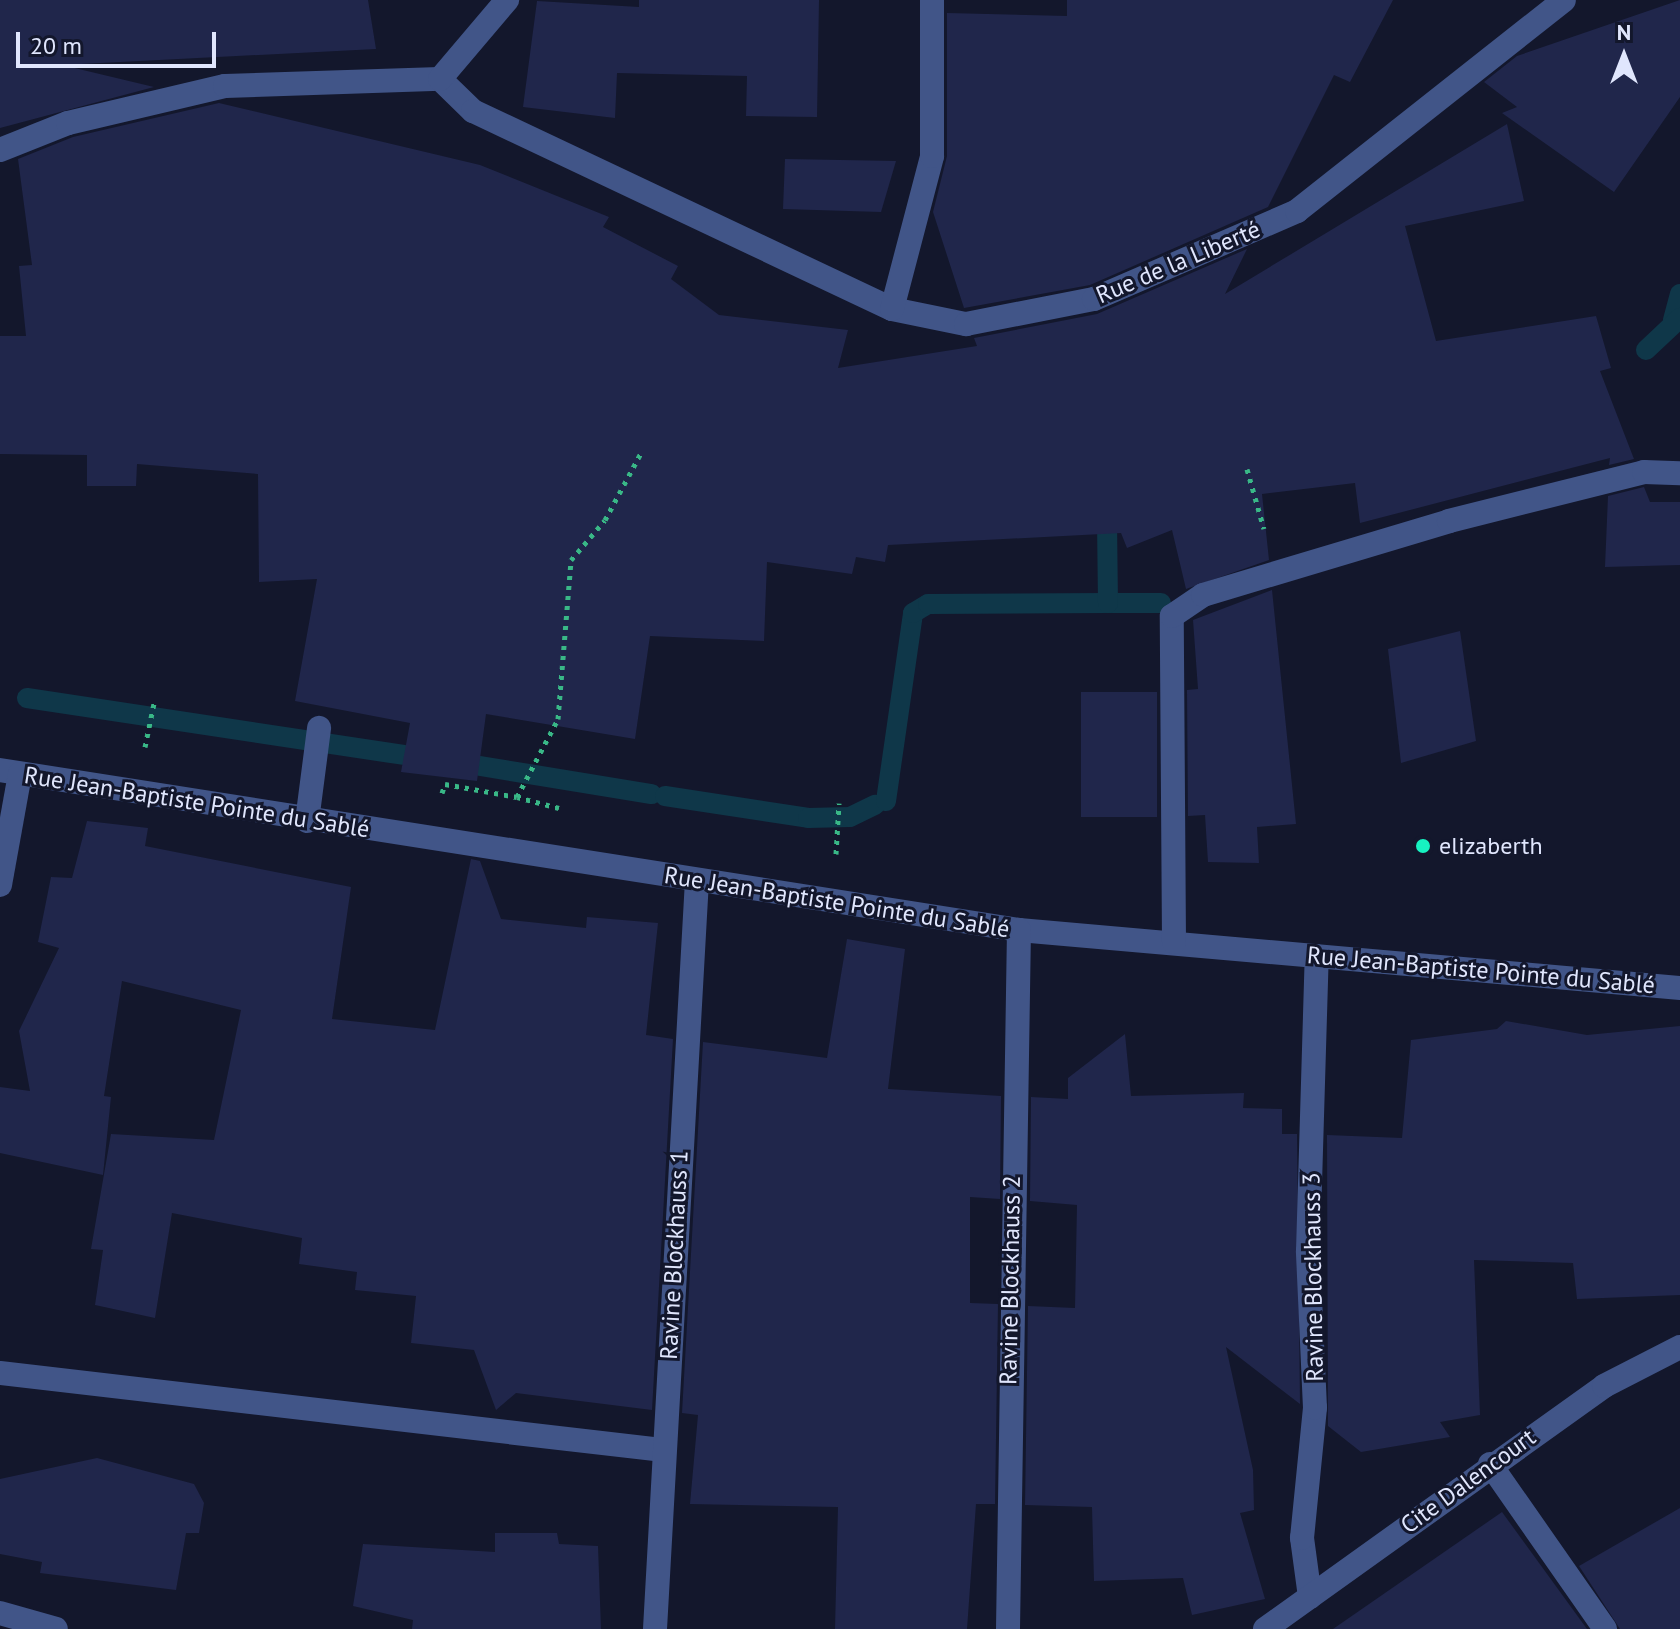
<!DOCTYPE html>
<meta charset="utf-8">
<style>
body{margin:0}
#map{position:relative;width:1680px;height:1629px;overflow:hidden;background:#13172c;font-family:"PT Sans",sans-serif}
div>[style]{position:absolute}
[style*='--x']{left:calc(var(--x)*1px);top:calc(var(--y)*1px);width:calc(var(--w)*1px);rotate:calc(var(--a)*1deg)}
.stream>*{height:20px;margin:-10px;padding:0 10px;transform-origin:10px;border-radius:10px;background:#0f3749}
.building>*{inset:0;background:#20264b;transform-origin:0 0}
.path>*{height:5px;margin-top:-2.5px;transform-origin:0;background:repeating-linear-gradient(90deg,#39b887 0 4px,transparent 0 10px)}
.minor>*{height:24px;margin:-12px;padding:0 12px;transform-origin:12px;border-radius:12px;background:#415588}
.dots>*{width:22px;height:22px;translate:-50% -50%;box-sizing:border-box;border:4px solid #13172c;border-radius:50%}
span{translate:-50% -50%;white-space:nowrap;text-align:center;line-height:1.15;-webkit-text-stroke:6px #13172c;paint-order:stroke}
.street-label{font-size:24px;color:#e0e6fd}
.poi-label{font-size:24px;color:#e0e6fd}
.left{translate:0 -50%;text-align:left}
.north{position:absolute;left:1584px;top:16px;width:80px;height:80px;-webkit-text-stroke:6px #13172c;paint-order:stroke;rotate:0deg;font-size:22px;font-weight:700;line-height:32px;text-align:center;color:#e0e6fd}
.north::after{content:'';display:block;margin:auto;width:28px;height:36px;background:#e0e6fd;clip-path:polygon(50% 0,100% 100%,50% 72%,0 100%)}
.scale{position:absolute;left:16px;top:32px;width:200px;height:36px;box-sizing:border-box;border:4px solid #e0e6fd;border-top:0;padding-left:10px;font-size:24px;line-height:28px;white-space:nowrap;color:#e0e6fd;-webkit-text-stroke:6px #13172c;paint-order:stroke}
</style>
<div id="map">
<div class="stream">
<div style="--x:1673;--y:320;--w:27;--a:-75"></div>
<div style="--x:1646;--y:350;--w:47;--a:-43.3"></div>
<div style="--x:1108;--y:603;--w:53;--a:0"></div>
<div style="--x:27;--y:698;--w:381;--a:8.6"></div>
<div style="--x:468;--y:764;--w:186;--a:9.3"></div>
<div style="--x:665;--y:796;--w:145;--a:8.7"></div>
<div style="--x:808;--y:818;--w:42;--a:-1.4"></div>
<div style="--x:850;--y:817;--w:28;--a:-26"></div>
<div style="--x:886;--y:801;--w:190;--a:-81.8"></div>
<div style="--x:913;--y:613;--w:17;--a:-31"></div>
<div style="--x:928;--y:604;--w:180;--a:-0.3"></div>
<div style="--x:1108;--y:603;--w:79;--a:-90.7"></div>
<div style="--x:1107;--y:524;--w:17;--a:-17"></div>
</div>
<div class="building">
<div style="clip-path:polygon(0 0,368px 0,376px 49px,62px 65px,154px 87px,0 128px)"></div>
<div style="clip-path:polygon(639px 0,819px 0,817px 117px,746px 116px,747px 76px,617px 73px,615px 118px,523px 107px,537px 1px,639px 7px)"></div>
<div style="clip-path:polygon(1067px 0,1393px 0,1350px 82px,1334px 75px,1268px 207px,1090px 285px,964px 308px,933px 212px,947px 156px,947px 13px,1067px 16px)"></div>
<div style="clip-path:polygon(1680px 0,1680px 97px,1614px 192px,1502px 113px,1517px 107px,1484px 82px,1517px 56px)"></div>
<div style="clip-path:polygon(219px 103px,480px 165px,609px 217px,603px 227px,678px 266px,671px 279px,719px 315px,848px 330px,838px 368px,977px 346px,974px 338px,1097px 314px,1247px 249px,1225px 294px,1507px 124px,1524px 201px,1405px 226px,1436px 341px,1596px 316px,1611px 368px,1600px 371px,1634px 459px,1609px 465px,1610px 458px,1360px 523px,1355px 483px,1262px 494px,1269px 560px,1186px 589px,1172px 530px,1127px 548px,1121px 533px,888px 545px,885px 562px,856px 557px,852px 574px,767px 562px,764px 641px,650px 636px,635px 739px,486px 714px,477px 781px,401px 772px,410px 723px,295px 701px,317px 579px,259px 582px,258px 474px,137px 464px,136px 486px,87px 486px,87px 455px,0 454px,0 336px,26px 336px,19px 266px,32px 265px,18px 159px,73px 137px)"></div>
<div style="clip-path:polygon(785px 159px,896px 161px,881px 212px,783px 209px)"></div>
<div style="clip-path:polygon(1644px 487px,1650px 502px,1680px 502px,1680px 565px,1605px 567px,1608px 496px)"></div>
<div style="clip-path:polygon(1272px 590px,1296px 824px,1257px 827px,1259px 863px,1208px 862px,1205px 815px,1188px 816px,1187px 690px,1198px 689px,1193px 620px)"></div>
<div style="clip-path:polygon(1460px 631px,1476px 741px,1401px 763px,1388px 649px)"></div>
<div style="left:1157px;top:692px;width:125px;height:76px;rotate:90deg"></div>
<div style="clip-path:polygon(87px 821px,148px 828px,145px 846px,351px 887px,332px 1019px,435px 1030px,471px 859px,480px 861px,501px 919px,586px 928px,587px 917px,658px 923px,646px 1035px,673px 1039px,652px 1410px,516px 1393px,496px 1410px,474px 1350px,411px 1343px,416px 1296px,355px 1290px,357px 1272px,299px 1264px,302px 1238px,172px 1213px,155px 1318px,95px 1305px,103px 1250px,91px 1249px,111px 1134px,214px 1140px,241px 1010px,122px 981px,104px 1096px,111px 1097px,103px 1175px,0 1153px,0 1087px,30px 1091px,19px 1031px,59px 948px,38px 942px,51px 877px,72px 878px)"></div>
<div style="clip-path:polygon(847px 939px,905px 949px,888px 1089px,1001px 1096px,1000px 1199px,970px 1197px,970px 1303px,998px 1304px,995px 1504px,976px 1504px,967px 1629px,835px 1629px,838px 1507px,690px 1504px,698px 1415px,682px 1413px,703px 1042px,827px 1058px)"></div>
<div style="clip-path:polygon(1506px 1021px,1587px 1035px,1680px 1026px,1680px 1295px,1577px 1299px,1573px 1263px,1474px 1260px,1480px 1415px,1440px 1422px,1450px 1437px,1361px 1452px,1328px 1426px,1327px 1135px,1402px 1138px,1411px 1040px,1497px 1029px)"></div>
<div style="clip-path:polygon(1125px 1034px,1131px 1096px,1244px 1093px,1243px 1108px,1282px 1109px,1282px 1134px,1297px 1134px,1300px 1404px,1226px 1347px,1253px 1470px,1254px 1510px,1240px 1513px,1265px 1599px,1192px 1615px,1183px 1578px,1094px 1581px,1092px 1507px,1025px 1505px,1028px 1306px,1075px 1308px,1077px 1205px,1030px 1201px,1031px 1097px,1068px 1099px,1068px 1078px)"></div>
<div style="clip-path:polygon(97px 1458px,194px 1484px,204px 1503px,199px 1533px,186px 1533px,176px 1590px,40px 1573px,42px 1562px,0 1554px,0 1479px)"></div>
<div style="clip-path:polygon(1680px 1508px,1680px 1629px,1620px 1629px,1579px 1566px)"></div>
<div style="clip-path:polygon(1502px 1512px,1587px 1629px,1333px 1629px)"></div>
<div style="clip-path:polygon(495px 1533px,557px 1533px,559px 1544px,598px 1546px,601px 1629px,412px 1629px,413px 1620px,353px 1606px,363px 1544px,495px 1552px)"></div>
</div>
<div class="path">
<div style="--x:1247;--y:469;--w:62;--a:74.2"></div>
<div style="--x:145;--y:747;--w:45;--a:-78.4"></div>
<div style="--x:442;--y:793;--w:9;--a:-72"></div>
<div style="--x:445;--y:784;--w:73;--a:10.2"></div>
<div style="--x:559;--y:808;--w:43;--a:-165.3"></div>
<div style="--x:517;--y:797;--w:88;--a:-62.3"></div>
<div style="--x:558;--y:719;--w:160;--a:-85.3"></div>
<div style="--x:571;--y:560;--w:52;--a:-49.6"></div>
<div style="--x:605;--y:520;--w:78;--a:-61.8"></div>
<div style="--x:836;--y:854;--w:51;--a:-86.6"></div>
</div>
<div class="minor">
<div style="--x:440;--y:79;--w:46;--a:44.1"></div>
<div style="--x:473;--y:111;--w:463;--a:25.3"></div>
<div style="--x:892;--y:309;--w:76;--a:11.5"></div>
<div style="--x:966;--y:324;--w:130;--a:-11.1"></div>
<div style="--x:1094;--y:299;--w:221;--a:-23.4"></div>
<div style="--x:1297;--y:211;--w:340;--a:-38.3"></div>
<div style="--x:0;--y:150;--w:73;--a:-21.7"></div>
<div style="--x:68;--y:123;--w:161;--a:-13.3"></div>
<div style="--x:225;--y:86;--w:215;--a:-1.9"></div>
<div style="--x:440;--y:79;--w:104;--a:-49.7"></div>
<div style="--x:892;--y:309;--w:158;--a:-75.3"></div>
<div style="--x:932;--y:156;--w:156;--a:-90"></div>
<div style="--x:0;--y:770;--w:1031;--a:8.92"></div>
<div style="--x:1019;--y:930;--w:664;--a:5.01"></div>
<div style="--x:307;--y:821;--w:94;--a:-82.6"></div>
<div style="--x:0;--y:885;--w:113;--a:-79.8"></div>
<div style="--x:1174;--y:942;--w:326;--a:-90.4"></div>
<div style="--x:1172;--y:616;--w:37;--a:-34"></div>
<div style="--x:1203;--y:595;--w:257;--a:-16.7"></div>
<div style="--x:1449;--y:521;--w:201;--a:-14.1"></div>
<div style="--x:1644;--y:472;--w:36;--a:2"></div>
<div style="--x:0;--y:1373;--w:666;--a:6.63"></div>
<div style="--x:1490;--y:1464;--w:201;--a:55.1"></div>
<div style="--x:1310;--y:1597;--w:60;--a:-97.7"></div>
<div style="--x:1302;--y:1538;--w:131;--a:-84.3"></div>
<div style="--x:1315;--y:1408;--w:157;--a:-92.6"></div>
<div style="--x:1308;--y:1251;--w:295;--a:-88.3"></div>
<div style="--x:0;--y:1613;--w:58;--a:15.9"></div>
<div style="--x:655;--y:1629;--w:750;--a:-86.79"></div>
<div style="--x:1008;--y:1629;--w:699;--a:-89.1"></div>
<div style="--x:1265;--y:1629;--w:417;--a:-35.6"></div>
<div style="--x:1604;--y:1386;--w:85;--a:-27.2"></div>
</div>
<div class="dots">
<div style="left:1423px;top:846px;background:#17f2c1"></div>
</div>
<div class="street-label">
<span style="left:1178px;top:262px;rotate:-23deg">Rue de la Liberté</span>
<span style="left:197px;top:802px;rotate:9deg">Rue Jean-Baptiste Pointe du Sablé</span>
<span style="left:837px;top:902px;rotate:9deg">Rue Jean-Baptiste Pointe du Sablé</span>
<span style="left:1481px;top:970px;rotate:5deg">Rue Jean-Baptiste Pointe du Sablé</span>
<span style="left:674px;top:1255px;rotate:-87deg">Ravine Blockhauss 1</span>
<span style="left:1313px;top:1277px;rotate:-91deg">Ravine Blockhauss 3</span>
<span style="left:1010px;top:1280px;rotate:-89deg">Ravine Blockhauss 2</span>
<span style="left:1468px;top:1481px;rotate:-36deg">Cite Dalencourt</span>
</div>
<div class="poi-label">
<span class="left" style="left:1439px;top:846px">elizaberth</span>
</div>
<div class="north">N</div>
<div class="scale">20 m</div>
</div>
